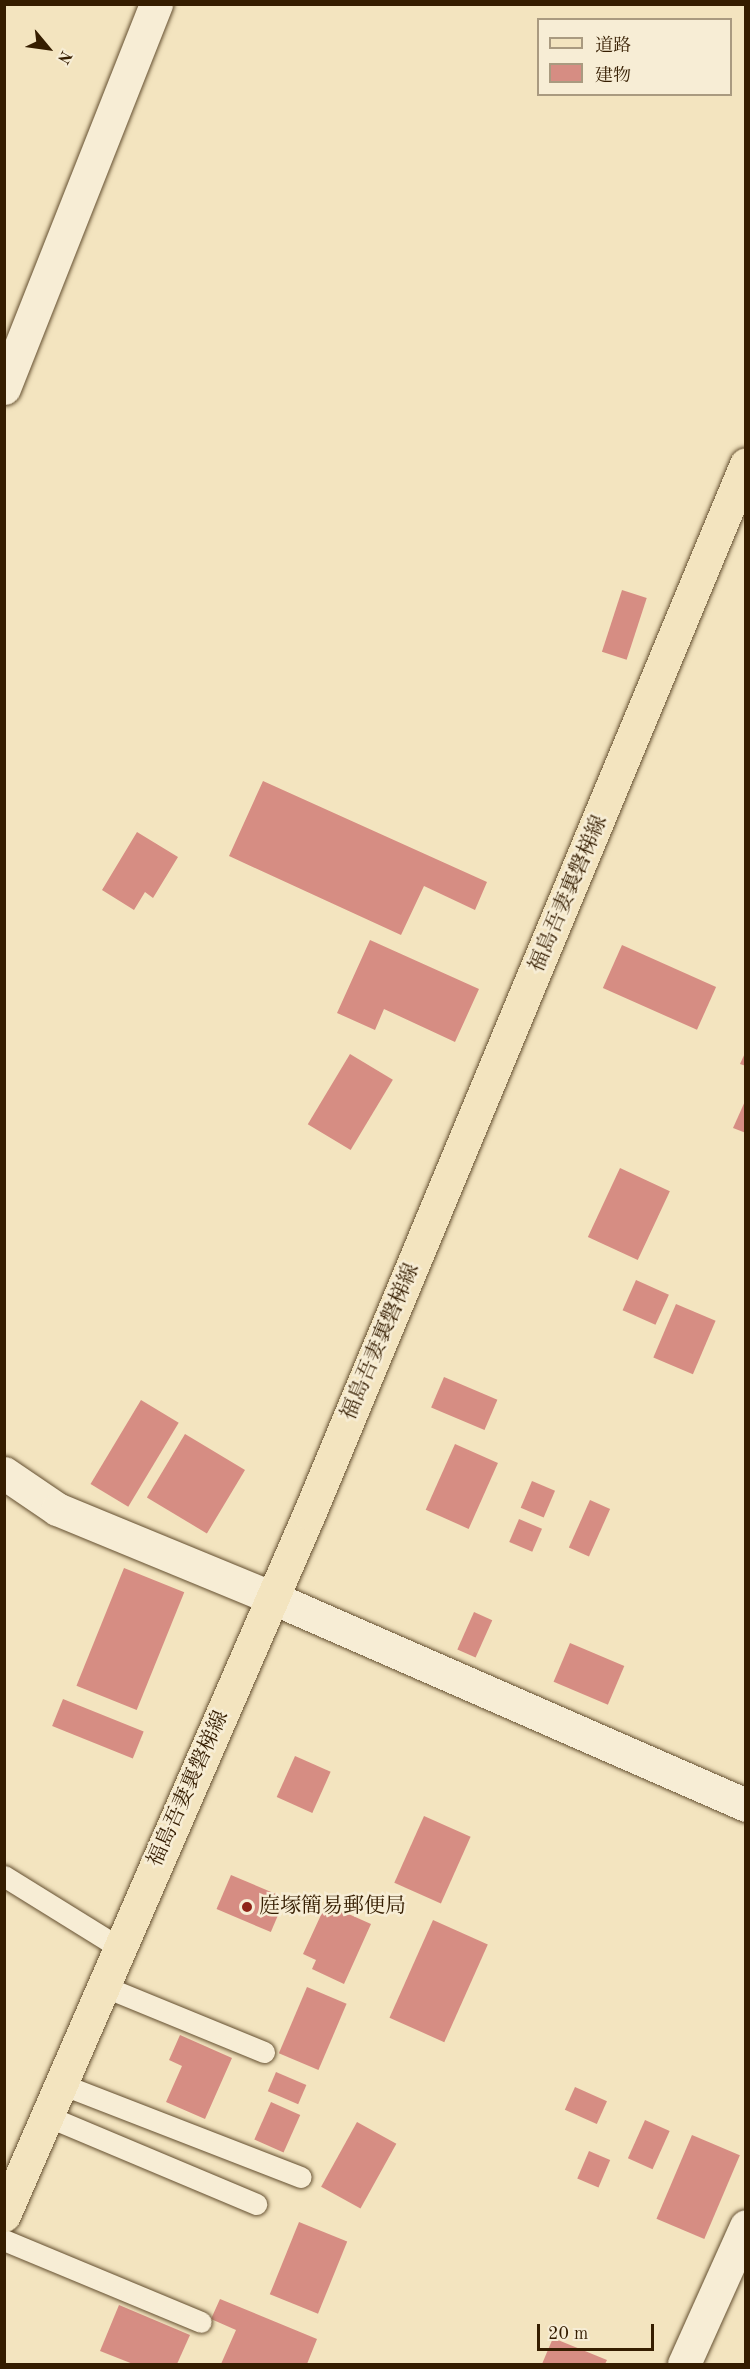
<!DOCTYPE html>
<meta charset="utf-8">
<style>
body{margin:0}
#map{position:relative;width:750px;height:2369px;overflow:hidden;background:#f3e4bf;font-family:"Old Standard TT","Noto Serif JP",serif}
div>[style]{position:absolute}
[style*='--x']{left:calc(var(--x)*1px);top:calc(var(--y)*1px);width:calc(var(--w)*1px);rotate:calc(var(--a)*1deg)}
.building>*{inset:0;background:#d68d83;transform-origin:0 0}
.roads{filter:drop-shadow(0 0 2px #644f30) drop-shadow(0 0 2px #644f30)}
.service>*{height:21px;margin:-10.5px;padding:0 10.5px;transform-origin:10.5px;border-radius:10.5px;background:#f7edd5}
.minor>*{height:33px;margin:-16.5px;padding:0 16.5px;transform-origin:16.5px;border-radius:16.5px;background:#f7edd5}
.primary>*{height:33px;margin:-16.5px;padding:0 16.5px;transform-origin:16.5px;border-radius:16.5px;background:#f3e4bf}
.dots>*{width:16px;height:16px;translate:-50% -50%;box-sizing:border-box;border:3px solid #f7edd5;border-radius:50%}
span{translate:-50% -50%;white-space:nowrap;text-align:center;line-height:1.15;-webkit-text-stroke:5px #f7edd5;paint-order:stroke}
.street-label{font-size:21px;color:#351d00}
.poi-label{font-size:21px;color:#351d00}
.left{translate:0 -50%;text-align:left}
.frame{position:absolute;inset:0;border:6px solid #351d00;pointer-events:none}
.legend{position:absolute;left:537px;top:18px;width:195px;height:78px;box-sizing:border-box;background:#f7edd5;border:2px solid #a99a80;margin:0;padding:8px 10px;list-style:none;font-size:18px;color:#351d00}
.legend li{display:flex;align-items:center;gap:12px;height:30px}
.legend b{width:30px;border:2px solid #a99a80}
.north{position:absolute;left:18px;top:18px;width:60px;height:60px;-webkit-text-stroke:4px #f7edd5;paint-order:stroke;rotate:119deg;font-size:16px;font-weight:700;line-height:24px;text-align:center;color:#351d00}
.north::after{content:'';display:block;margin:auto;width:21px;height:27px;background:#351d00;clip-path:polygon(50% 0,100% 100%,50% 72%,0 100%)}
.scale{position:absolute;left:537px;top:2324px;width:117px;height:27px;box-sizing:border-box;border:3px solid #351d00;border-top:0;padding-left:8px;font-size:18px;line-height:21px;white-space:nowrap;color:#351d00;-webkit-text-stroke:4px #f7edd5;paint-order:stroke}
</style>
<div id="map">
<div class="building">
<div style="left:622px;top:590px;width:26px;height:65px;rotate:18deg"></div>
<div style="clip-path:polygon(263px 781px,487px 882px,475px 910px,424px 886px,401px 935px,229px 856px)"></div>
<div style="clip-path:polygon(137px 832px,178px 857px,153px 898px,145px 892px,134px 910px,102px 890px)"></div>
<div style="clip-path:polygon(370px 940px,479px 989px,455px 1042px,384px 1009px,375px 1030px,337px 1013px)"></div>
<div style="left:622px;top:945px;width:103px;height:47px;rotate:24deg"></div>
<div style="clip-path:polygon(746px 1051px,746px 1066px,740px 1064px)"></div>
<div style="left:350px;top:1054px;width:50px;height:82px;rotate:31deg"></div>
<div style="clip-path:polygon(746px 1099px,746px 1133px,733px 1128px)"></div>
<div style="left:620px;top:1168px;width:55px;height:76px;rotate:25deg"></div>
<div style="left:636px;top:1280px;width:36px;height:33px;rotate:24deg"></div>
<div style="left:676px;top:1304px;width:43px;height:58px;rotate:23deg"></div>
<div style="left:444px;top:1377px;width:58px;height:33px;rotate:23deg"></div>
<div style="left:141px;top:1400px;width:44px;height:98px;rotate:31deg"></div>
<div style="left:185px;top:1434px;width:70px;height:74px;rotate:31deg"></div>
<div style="left:455px;top:1444px;width:47px;height:72px;rotate:24deg"></div>
<div style="left:532px;top:1481px;width:25px;height:29px;rotate:23deg"></div>
<div style="left:590px;top:1500px;width:22px;height:52px;rotate:24deg"></div>
<div style="left:519px;top:1519px;width:25px;height:25px;rotate:23deg"></div>
<div style="left:124px;top:1568px;width:65px;height:127px;rotate:22deg"></div>
<div style="left:474px;top:1612px;width:20px;height:41px;rotate:24deg"></div>
<div style="left:570px;top:1643px;width:59px;height:42px;rotate:23deg"></div>
<div style="left:63px;top:1699px;width:87px;height:29px;rotate:22deg"></div>
<div style="left:295px;top:1756px;width:39px;height:45px;rotate:24deg"></div>
<div style="left:424px;top:1816px;width:51px;height:73px;rotate:24deg"></div>
<div style="left:231px;top:1875px;width:59px;height:37px;rotate:23deg"></div>
<div style="clip-path:polygon(326px 1904px,371px 1924px,344px 1984px,312px 1969px,316px 1960px,303px 1954px)"></div>
<div style="left:433px;top:1920px;width:60px;height:107px;rotate:24deg"></div>
<div style="left:307px;top:1987px;width:43px;height:72px;rotate:23deg"></div>
<div style="clip-path:polygon(180px 2035px,232px 2058px,205px 2119px,166px 2102px,182px 2066px,169px 2060px)"></div>
<div style="left:276px;top:2072px;width:33px;height:21px;rotate:23deg"></div>
<div style="left:575px;top:2087px;width:35px;height:25px;rotate:24deg"></div>
<div style="left:271px;top:2102px;width:32px;height:41px;rotate:24deg"></div>
<div style="left:645px;top:2120px;width:27px;height:42px;rotate:24deg"></div>
<div style="left:357px;top:2122px;width:45px;height:74px;rotate:29deg"></div>
<div style="left:692px;top:2135px;width:52px;height:91px;rotate:23deg"></div>
<div style="left:589px;top:2151px;width:23px;height:30px;rotate:23deg"></div>
<div style="left:299px;top:2222px;width:52px;height:78px;rotate:22deg"></div>
<div style="clip-path:polygon(220px 2299px,317px 2339px,307px 2364px,221px 2364px,236px 2330px,211px 2319px)"></div>
<div style="clip-path:polygon(119px 2305px,190px 2335px,177px 2364px,133px 2364px,100px 2351px)"></div>
<div style="clip-path:polygon(553px 2338px,607px 2360px,605px 2364px,542px 2364px)"></div>
</div>
<div class="roads">
<div class="service">
<div style="--x:4;--y:1876;--w:137;--a:31.8"></div>
<div style="--x:103;--y:1986;--w:174;--a:22.3"></div>
<div style="--x:61;--y:2084;--w:257;--a:21.2"></div>
<div style="--x:47;--y:2116;--w:227;--a:22.8"></div>
<div style="--x:4;--y:2240;--w:213;--a:22.6"></div>
</div>
<div class="minor">
<div style="--x:4;--y:388;--w:413;--a:-68.4"></div>
<div style="--x:4;--y:1473;--w:64;--a:34.2"></div>
<div style="--x:57;--y:1509;--w:234;--a:22.4"></div>
<div style="--x:273;--y:1598;--w:516;--a:23.64"></div>
<div style="--x:684;--y:2364;--w:151;--a:-65.8"></div>
</div>
<div class="primary">
<div style="--x:4;--y:2215;--w:764;--a:-66.49"></div>
<div style="--x:309;--y:1514;--w:1137;--a:-67.4"></div>
</div>
</div>
<div class="dots">
<div style="left:247px;top:1907px;background:#8f2418"></div>
</div>
<div class="street-label">
<span style="left:569px;top:894px;rotate:-67deg">福島吾妻裏磐梯線</span>
<span style="left:381px;top:1342px;rotate:-67deg">福島吾妻裏磐梯線</span>
<span style="left:189px;top:1789px;rotate:-66deg">福島吾妻裏磐梯線</span>
</div>
<div class="poi-label">
<span class="left" style="left:259px;top:1907px">庭塚簡易郵便局</span>
</div>
<div class="frame"></div>
<ul class="legend">
<li><b style="height:8px;background:#f3e4bf"></b>道路</li>
<li><b style="height:16px;background:#d68d83"></b>建物</li>
</ul>
<div class="north">N</div>
<div class="scale">20 m</div>
</div>
